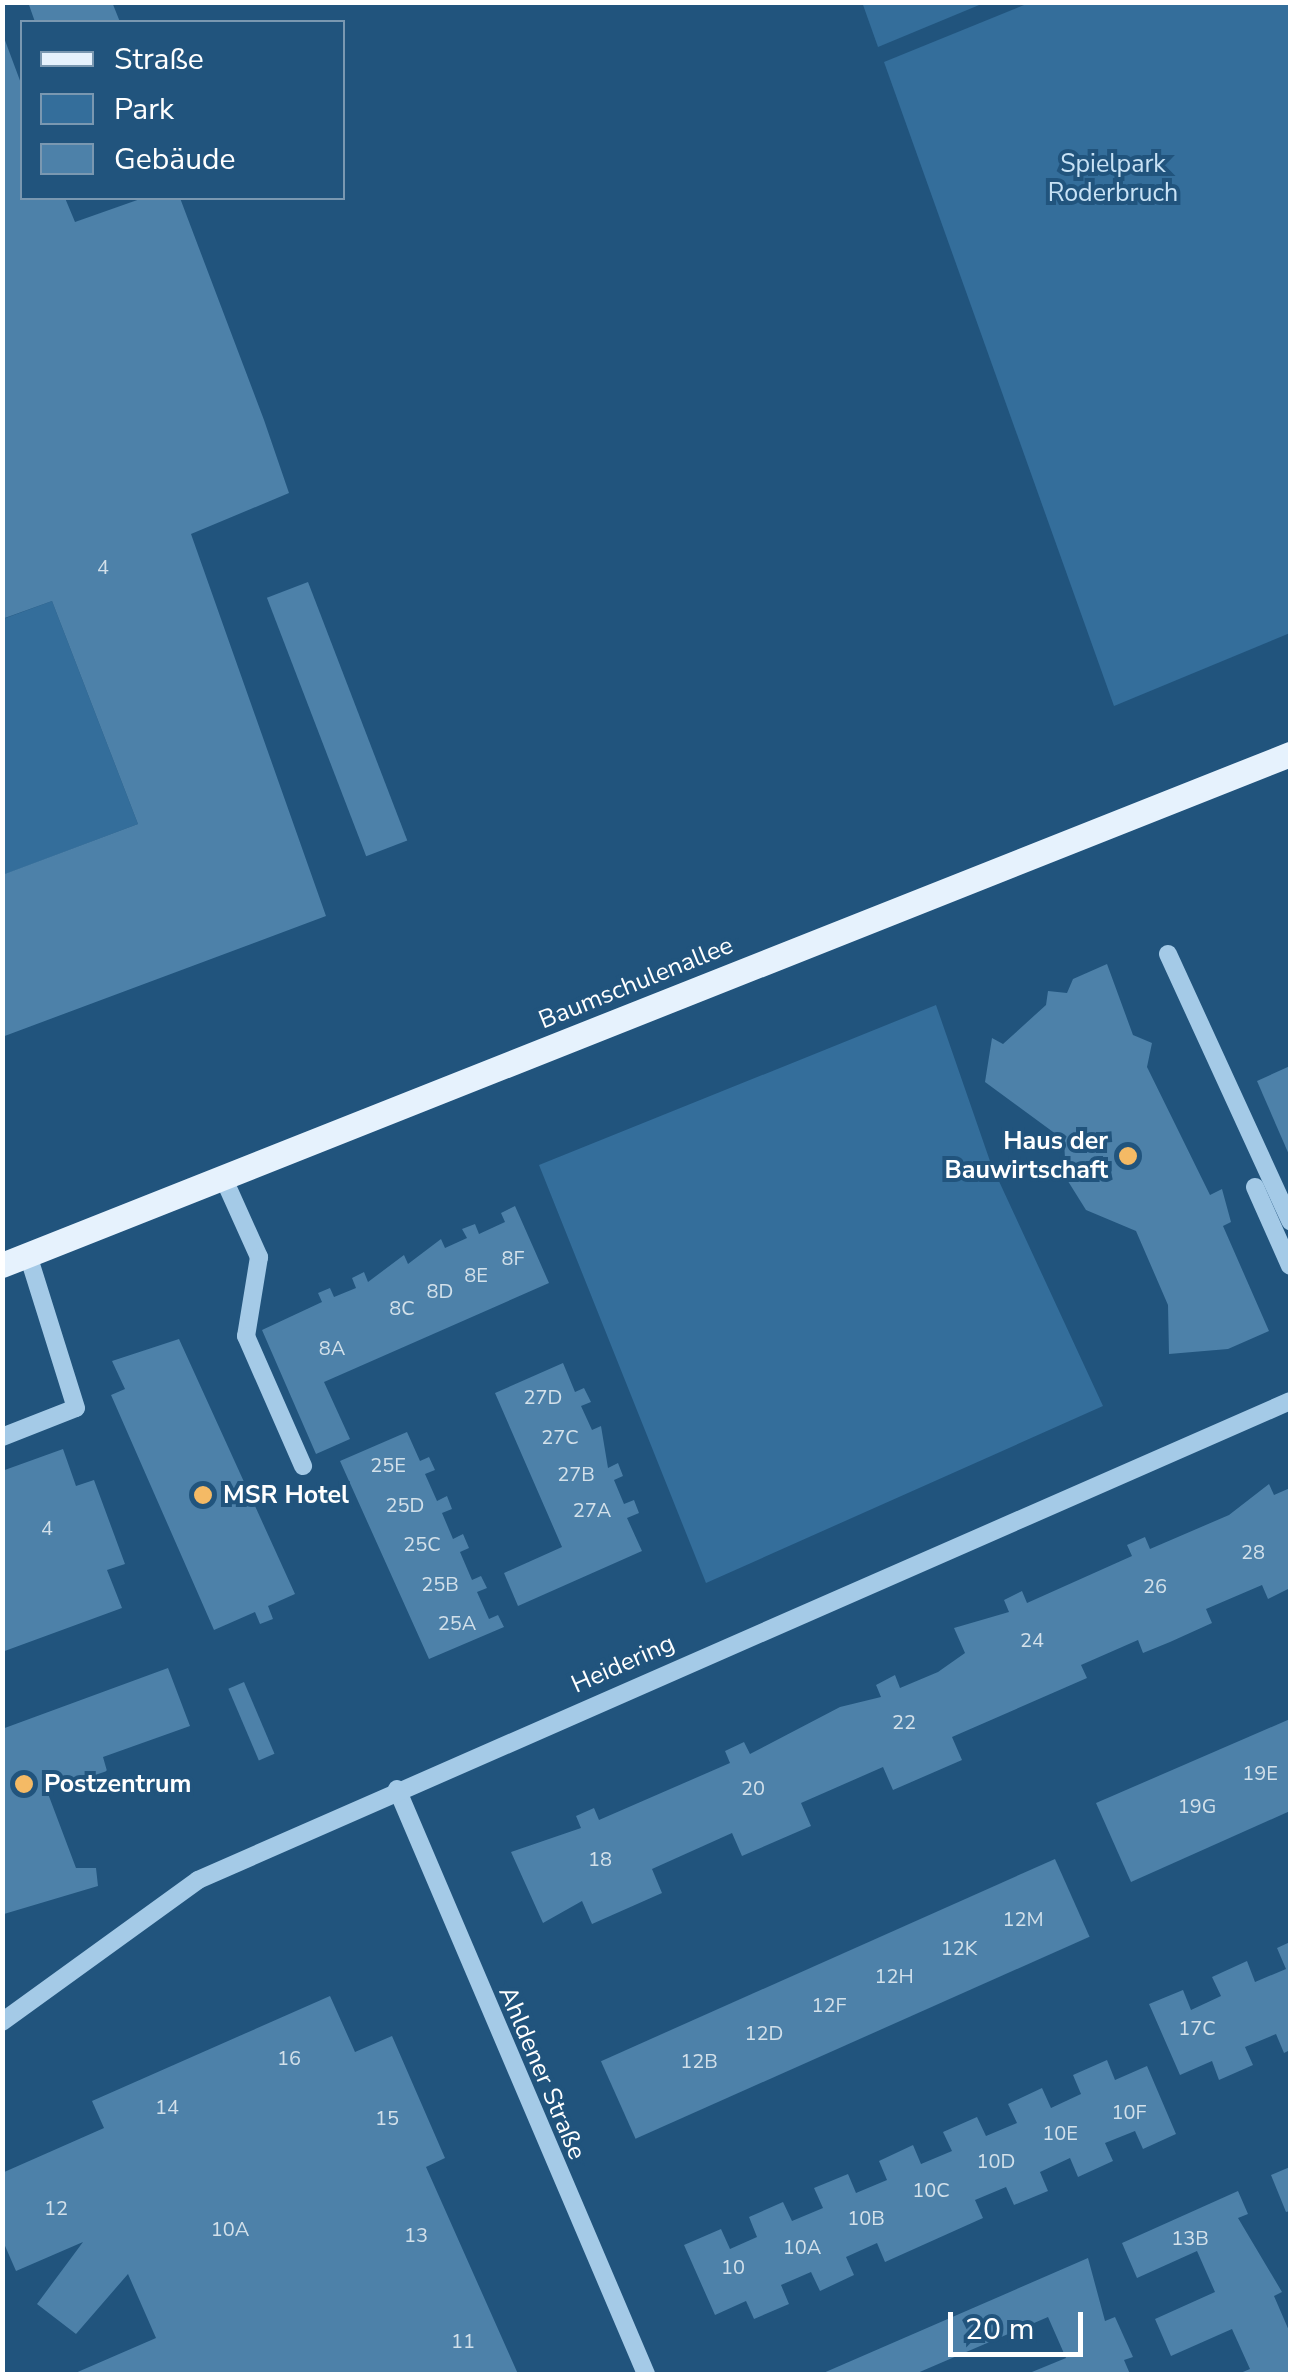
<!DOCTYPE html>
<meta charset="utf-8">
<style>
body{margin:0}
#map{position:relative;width:1293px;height:2377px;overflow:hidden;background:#21547d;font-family:"Nunito Sans",sans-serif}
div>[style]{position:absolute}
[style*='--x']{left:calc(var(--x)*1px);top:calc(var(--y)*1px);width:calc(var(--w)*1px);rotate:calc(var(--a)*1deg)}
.green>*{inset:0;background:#346e9b}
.building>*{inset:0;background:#4d81a9;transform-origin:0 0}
.minor>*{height:18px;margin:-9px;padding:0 9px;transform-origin:9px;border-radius:9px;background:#a4cae7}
.major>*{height:25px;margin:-12.5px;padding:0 12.5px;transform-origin:12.5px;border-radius:12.5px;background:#e6f2fd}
.dots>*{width:28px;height:28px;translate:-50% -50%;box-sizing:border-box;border:5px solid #21547d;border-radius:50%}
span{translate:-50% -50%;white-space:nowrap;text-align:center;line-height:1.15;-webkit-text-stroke:8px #21547d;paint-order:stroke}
.number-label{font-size:20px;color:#d2e0ea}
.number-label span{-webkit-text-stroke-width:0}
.park-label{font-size:25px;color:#c8e2f5}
.street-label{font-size:25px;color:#fff}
.poi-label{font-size:25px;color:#fff;font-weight:700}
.right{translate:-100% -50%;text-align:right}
.left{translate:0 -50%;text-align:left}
.frame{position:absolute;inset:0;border:5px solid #fff;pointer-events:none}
.legend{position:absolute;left:20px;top:20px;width:325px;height:180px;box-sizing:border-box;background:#21547d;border:2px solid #7a98b1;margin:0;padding:12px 18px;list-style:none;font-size:30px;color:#fff}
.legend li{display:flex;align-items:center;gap:20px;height:50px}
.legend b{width:50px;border:2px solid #7a98b1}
.scale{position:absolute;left:948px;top:2312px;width:135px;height:45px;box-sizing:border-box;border:5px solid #fff;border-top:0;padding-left:12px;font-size:30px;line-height:35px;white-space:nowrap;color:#fff;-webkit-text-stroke:8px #21547d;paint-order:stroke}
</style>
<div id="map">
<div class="green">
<div style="clip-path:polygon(862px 2px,984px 2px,984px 3px,878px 47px)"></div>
<div style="clip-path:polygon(1029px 3px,1290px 3px,1290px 633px,1114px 706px,884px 62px)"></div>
<div style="clip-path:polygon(52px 601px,138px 824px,3px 875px,3px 619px)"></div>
<div style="clip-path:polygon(936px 1005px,991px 1164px,1103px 1406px,706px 1583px,539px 1165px)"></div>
</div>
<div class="building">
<div style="clip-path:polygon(28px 2px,112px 2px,120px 22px,35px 22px)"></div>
<div style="clip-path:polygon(3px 35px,22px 86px,22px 198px,65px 198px,75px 222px,143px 198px,180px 198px,264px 420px,289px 493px,191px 534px,326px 916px,2px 1037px,2px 875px,138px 824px,52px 601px,2px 619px)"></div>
<div style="left:308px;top:582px;width:277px;height:44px;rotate:69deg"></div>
<div style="clip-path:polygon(1107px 964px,1133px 1035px,1152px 1043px,1147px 1067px,1210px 1195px,1222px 1189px,1231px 1222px,1223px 1226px,1269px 1331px,1228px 1349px,1169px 1354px,1168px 1305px,1136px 1231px,1086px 1210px,1066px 1178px,1064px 1140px,985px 1082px,992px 1038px,1003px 1044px,1046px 1005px,1048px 991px,1067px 993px,1073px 979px)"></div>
<div style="clip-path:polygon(1290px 1066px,1290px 1157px,1257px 1081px)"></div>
<div style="clip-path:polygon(515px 1206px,549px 1283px,324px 1382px,350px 1439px,316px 1454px,262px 1330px,322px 1302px,318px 1293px,330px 1288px,334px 1297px,356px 1288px,352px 1278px,364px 1272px,368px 1282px,404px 1255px,408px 1264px,441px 1239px,445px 1248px,467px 1238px,462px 1229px,475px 1224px,479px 1234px,505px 1222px,501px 1213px)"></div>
<div style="clip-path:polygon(179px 1339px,295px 1594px,268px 1606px,273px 1619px,260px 1624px,255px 1612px,214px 1630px,111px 1395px,125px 1389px,112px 1361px)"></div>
<div style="clip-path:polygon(563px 1363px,575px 1392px,584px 1388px,591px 1402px,581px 1406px,592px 1430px,601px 1426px,608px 1468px,618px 1463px,623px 1476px,614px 1480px,624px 1504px,634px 1500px,639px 1513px,627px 1518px,642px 1551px,518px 1606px,504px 1573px,562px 1547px,495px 1393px)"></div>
<div style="clip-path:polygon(407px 1432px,420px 1461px,429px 1457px,435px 1470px,425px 1474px,437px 1501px,447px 1496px,452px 1509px,442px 1513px,453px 1539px,463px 1534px,469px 1548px,460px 1552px,472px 1580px,481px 1576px,487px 1588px,477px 1592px,489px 1619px,498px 1615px,504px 1627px,429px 1659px,340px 1461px)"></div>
<div style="clip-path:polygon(63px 1449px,76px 1486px,94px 1480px,125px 1564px,107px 1570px,122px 1608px,2px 1652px,2px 1471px)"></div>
<div style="clip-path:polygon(1269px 1484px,1274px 1495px,1290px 1488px,1290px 1588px,1268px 1599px,1262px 1585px,1206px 1609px,1212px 1623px,1170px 1642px,1143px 1653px,1138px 1640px,1081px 1665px,1087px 1678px,952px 1737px,962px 1760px,893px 1790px,883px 1767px,801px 1803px,811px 1826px,742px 1856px,732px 1833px,652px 1869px,662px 1893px,592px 1924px,582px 1901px,543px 1923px,511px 1852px,581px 1828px,576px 1816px,594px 1808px,599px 1820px,730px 1763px,725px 1751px,744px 1742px,750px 1754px,840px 1707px,881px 1697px,876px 1685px,895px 1675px,900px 1688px,938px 1672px,965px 1653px,954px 1628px,1009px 1612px,1004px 1600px,1022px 1591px,1027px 1603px,1132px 1556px,1127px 1545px,1145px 1537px,1150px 1549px,1229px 1515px)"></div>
<div style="clip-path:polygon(168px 1668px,190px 1726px,103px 1757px,107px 1771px,47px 1791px,76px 1868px,96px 1868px,98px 1886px,4px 1914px,2px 1729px)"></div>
<div style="left:244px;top:1682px;width:78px;height:17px;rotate:67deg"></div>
<div style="clip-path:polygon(1290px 1719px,1290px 1811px,1131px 1882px,1096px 1803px)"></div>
<div style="left:1055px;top:1859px;width:85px;height:497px;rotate:66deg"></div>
<div style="clip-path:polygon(1290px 1942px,1290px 2050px,1284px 2053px,1276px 2034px,1245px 2047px,1253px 2065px,1219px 2080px,1212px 2061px,1180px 2075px,1149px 2004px,1183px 1990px,1191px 2010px,1221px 1996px,1212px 1977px,1247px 1961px,1255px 1982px,1286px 1969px,1277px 1948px)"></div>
<div style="clip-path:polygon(330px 1996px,355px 2052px,392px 2036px,445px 2158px,426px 2167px,518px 2374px,73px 2374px,156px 2338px,128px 2274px,76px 2334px,37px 2304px,83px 2242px,16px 2271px,2px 2239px,2px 2173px,104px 2128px,92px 2101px)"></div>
<div style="clip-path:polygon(1107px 2060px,1115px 2080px,1147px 2066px,1176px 2134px,1143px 2149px,1135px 2131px,1105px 2143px,1113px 2161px,1078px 2177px,1070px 2158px,1040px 2172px,1048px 2191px,1014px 2205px,1006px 2187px,975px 2200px,983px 2218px,885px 2262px,877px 2243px,846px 2257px,854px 2275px,820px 2291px,811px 2272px,781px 2285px,789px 2304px,754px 2319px,746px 2301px,715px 2315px,684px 2245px,721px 2229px,730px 2249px,757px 2237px,749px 2217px,783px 2202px,792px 2221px,823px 2208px,814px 2188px,848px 2174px,856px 2193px,887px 2180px,879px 2161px,913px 2145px,921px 2164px,952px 2151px,943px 2132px,977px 2117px,986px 2136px,1017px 2123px,1008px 2104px,1042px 2088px,1051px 2108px,1081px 2094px,1073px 2075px)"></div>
<div style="clip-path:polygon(1290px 2167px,1290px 2211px,1286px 2212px,1271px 2175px)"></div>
<div style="clip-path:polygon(1238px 2191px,1248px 2214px,1238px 2218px,1282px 2292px,1274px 2296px,1290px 2333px,1290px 2374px,1238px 2374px,1250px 2369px,1232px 2329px,1171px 2356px,1155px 2319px,1215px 2292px,1197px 2251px,1137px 2278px,1122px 2243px)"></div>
<div style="clip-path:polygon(1088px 2258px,1105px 2321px,1115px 2317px,1133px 2357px,1124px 2360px,1130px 2374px,1027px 2374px,1066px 2358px,1048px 2317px,915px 2374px,821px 2374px)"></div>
</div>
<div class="minor">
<div style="--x:1168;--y:954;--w:294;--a:65.4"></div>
<div style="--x:223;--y:1177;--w:88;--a:65.8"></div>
<div style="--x:259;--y:1257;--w:80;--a:99.3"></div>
<div style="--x:246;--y:1336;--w:142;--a:66.3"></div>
<div style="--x:1255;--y:1187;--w:86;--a:66.1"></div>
<div style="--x:2;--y:1437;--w:79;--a:-21.4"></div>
<div style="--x:76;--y:1408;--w:160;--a:-107.4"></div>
<div style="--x:397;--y:1789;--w:636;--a:66.94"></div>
<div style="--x:2;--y:2022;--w:242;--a:-35.9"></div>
<div style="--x:198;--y:1880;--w:1192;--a:-23.68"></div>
</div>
<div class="major">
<div style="--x:2;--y:1265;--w:1386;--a:-21.64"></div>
</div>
<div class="dots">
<div style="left:1128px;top:1156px;background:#f4ba65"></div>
<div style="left:203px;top:1495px;background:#f4ba65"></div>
<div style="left:24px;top:1784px;background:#f4ba65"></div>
</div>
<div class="number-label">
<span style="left:103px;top:567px">4</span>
<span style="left:513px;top:1258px">8F</span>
<span style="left:476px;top:1275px">8E</span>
<span style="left:440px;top:1291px">8D</span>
<span style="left:402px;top:1308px">8C</span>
<span style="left:332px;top:1348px">8A</span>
<span style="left:543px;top:1397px">27D</span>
<span style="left:560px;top:1437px">27C</span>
<span style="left:388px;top:1465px">25E</span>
<span style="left:576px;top:1474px">27B</span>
<span style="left:405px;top:1505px">25D</span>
<span style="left:592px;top:1510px">27A</span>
<span style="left:47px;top:1528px">4</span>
<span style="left:422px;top:1544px">25C</span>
<span style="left:1253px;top:1552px">28</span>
<span style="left:440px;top:1584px">25B</span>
<span style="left:1155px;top:1586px">26</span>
<span style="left:457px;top:1623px">25A</span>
<span style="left:1032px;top:1640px">24</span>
<span style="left:904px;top:1722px">22</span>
<span style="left:1260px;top:1773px">19E</span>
<span style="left:753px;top:1788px">20</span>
<span style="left:1197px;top:1806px">19G</span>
<span style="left:600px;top:1859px">18</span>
<span style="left:1023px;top:1919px">12M</span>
<span style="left:959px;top:1948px">12K</span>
<span style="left:894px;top:1976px">12H</span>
<span style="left:829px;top:2005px">12F</span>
<span style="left:1197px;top:2028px">17C</span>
<span style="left:764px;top:2033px">12D</span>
<span style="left:289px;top:2058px">16</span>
<span style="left:699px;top:2061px">12B</span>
<span style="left:167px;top:2107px">14</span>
<span style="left:1129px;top:2112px">10F</span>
<span style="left:387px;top:2118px">15</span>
<span style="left:1060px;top:2133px">10E</span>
<span style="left:996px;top:2161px">10D</span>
<span style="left:931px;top:2190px">10C</span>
<span style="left:56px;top:2208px">12</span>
<span style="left:866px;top:2218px">10B</span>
<span style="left:230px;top:2229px">10A</span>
<span style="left:416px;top:2235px">13</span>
<span style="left:1190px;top:2238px">13B</span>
<span style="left:802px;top:2247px">10A</span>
<span style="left:733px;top:2267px">10</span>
<span style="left:463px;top:2341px">11</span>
</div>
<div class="park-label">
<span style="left:1113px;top:179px">Spielpark<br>Roderbruch</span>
</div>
<div class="street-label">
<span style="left:636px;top:983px;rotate:-22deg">Baumschulenallee</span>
<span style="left:623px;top:1664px;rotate:-24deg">Heidering</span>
<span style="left:542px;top:2073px;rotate:67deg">Ahldener Straße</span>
</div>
<div class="poi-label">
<span class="right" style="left:1108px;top:1156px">Haus der<br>Bauwirtschaft</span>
<span class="left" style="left:223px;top:1495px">MSR Hotel</span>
<span class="left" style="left:44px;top:1784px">Postzentrum</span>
</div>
<div class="frame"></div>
<ul class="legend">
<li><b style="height:12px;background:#e6f2fd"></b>Straße</li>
<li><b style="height:28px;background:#346e9b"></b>Park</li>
<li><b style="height:28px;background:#4d81a9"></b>Gebäude</li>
</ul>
<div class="scale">20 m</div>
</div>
